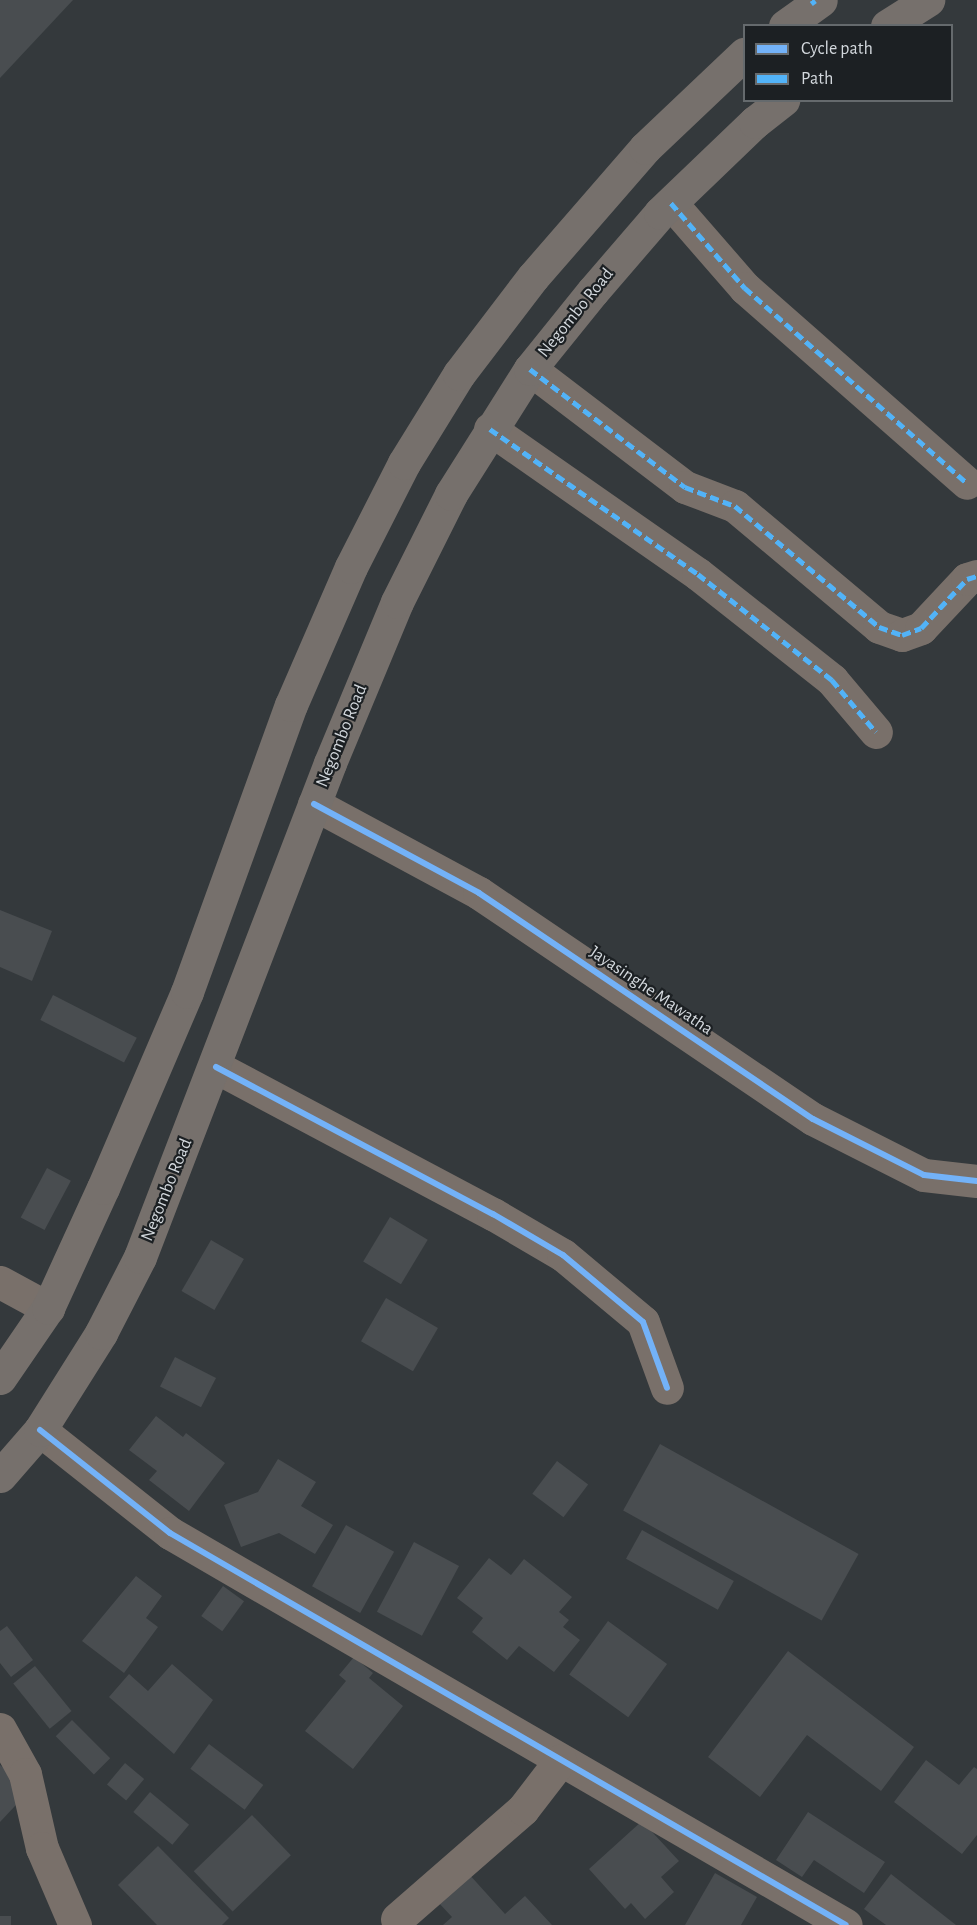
<!DOCTYPE html>
<style>
body{margin:0}
#map{position:relative;width:977px;height:1925px;overflow:hidden;background:#34393c;font-family:"Alegreya Sans",sans-serif}
div>[style]{position:absolute}
[style*='--x']{left:calc(var(--x)*1px);top:calc(var(--y)*1px);width:calc(var(--w)*1px);rotate:calc(var(--a)*1deg)}
.building>*{inset:0;background:#494d50;transform-origin:0 0}
.minor>*{height:33px;margin:-16.5px;padding:0 16.5px;transform-origin:16.5px;border-radius:16.5px;background:#79706a}
.trunk>*{height:33px;margin:-16.5px;padding:0 16.5px;transform-origin:16.5px;border-radius:16.5px;background:#76706c}
.quiet>*{height:4.5px;margin-top:-2.25px;transform-origin:0;background:repeating-linear-gradient(90deg,#52b3f8 0 9px,transparent 0 13.5px)}
.cycleway>*{height:6px;margin:-3px;padding:0 3px;transform-origin:3px;border-radius:3px;background:#73b2f8}
span{translate:-50% -50%;white-space:nowrap;text-align:center;line-height:1.15;-webkit-text-stroke:4.5px #1c2023;paint-order:stroke}
.street-label{font-size:18px;color:#d3d8dd}
.legend{position:absolute;left:743px;top:24px;width:210px;height:78px;box-sizing:border-box;background:#1c2023;border:2px solid #656a6d;margin:0;padding:8px 10px;list-style:none;font-size:18px;color:#d3d8dd}
.legend li{display:flex;align-items:center;gap:12px;height:30px}
.legend b{width:30px;border:2px solid #656a6d}
</style>
<div id="map">
<div class="building">
<div style="clip-path:polygon(0 0,73px 0,0 78px)"></div>
<div style="clip-path:polygon(0 910px,52px 931px,32px 981px,0 967px)"></div>
<div style="left:53px;top:995px;width:94px;height:28px;rotate:27deg"></div>
<div style="left:47px;top:1168px;width:27px;height:56px;rotate:28deg"></div>
<div style="left:390px;top:1217px;width:44px;height:52px;rotate:31deg"></div>
<div style="left:211px;top:1240px;width:38px;height:59px;rotate:30deg"></div>
<div style="left:386px;top:1298px;width:60px;height:50px;rotate:30deg"></div>
<div style="left:175px;top:1357px;width:46px;height:33px;rotate:27deg"></div>
<div style="clip-path:polygon(156px 1416px,183px 1437px,186px 1433px,225px 1463px,189px 1511px,149px 1480px,157px 1471px,129px 1450px)"></div>
<div style="left:660px;top:1444px;width:227px;height:76px;rotate:29deg"></div>
<div style="clip-path:polygon(278px 1459px,316px 1482px,301px 1506px,333px 1525px,315px 1554px,279px 1533px,241px 1547px,224px 1505px,258px 1492px)"></div>
<div style="left:557px;top:1461px;width:39px;height:41px;rotate:37deg"></div>
<div style="left:346px;top:1525px;width:55px;height:70px;rotate:29deg"></div>
<div style="left:642px;top:1530px;width:105px;height:33px;rotate:29deg"></div>
<div style="left:414px;top:1542px;width:51px;height:79px;rotate:28deg"></div>
<div style="clip-path:polygon(489px 1558px,511px 1575px,524px 1559px,572px 1597px,559px 1612px,569px 1620px,563px 1627px,580px 1640px,554px 1672px,519px 1646px,507px 1660px,472px 1632px,483px 1618px,457px 1598px)"></div>
<div style="clip-path:polygon(136px 1576px,162px 1596px,146px 1618px,158px 1627px,124px 1673px,82px 1641px)"></div>
<div style="left:223px;top:1586px;width:26px;height:37px;rotate:36deg"></div>
<div style="left:608px;top:1621px;width:73px;height:66px;rotate:36deg"></div>
<div style="clip-path:polygon(7px 1626px,33px 1660px,11px 1677px,0 1663px,0 1631px)"></div>
<div style="clip-path:polygon(788px 1651px,914px 1747px,881px 1791px,807px 1735px,760px 1797px,708px 1757px)"></div>
<div style="clip-path:polygon(354px 1657px,373px 1673px,369px 1678px,403px 1706px,353px 1769px,305px 1731px,346px 1681px,339px 1675px)"></div>
<div style="clip-path:polygon(172px 1664px,213px 1700px,174px 1754px,109px 1697px,129px 1674px,148px 1691px)"></div>
<div style="left:35px;top:1666px;width:58px;height:28px;rotate:51deg"></div>
<div style="left:72px;top:1720px;width:54px;height:23px;rotate:45deg"></div>
<div style="left:209px;top:1744px;width:68px;height:31px;rotate:37deg"></div>
<div style="clip-path:polygon(926px 1760px,959px 1785px,974px 1767px,977px 1769px,977px 1835px,962px 1854px,894px 1802px)"></div>
<div style="left:125px;top:1763px;width:25px;height:28px;rotate:40deg"></div>
<div style="clip-path:polygon(0 1765px,29px 1791px,0 1822px)"></div>
<div style="left:150px;top:1792px;width:51px;height:26px;rotate:40deg"></div>
<div style="clip-path:polygon(808px 1812px,885px 1862px,864px 1893px,814px 1860px,802px 1877px,776px 1860px)"></div>
<div style="left:252px;top:1815px;width:56px;height:81px;rotate:46deg"></div>
<div style="clip-path:polygon(642px 1821px,679px 1861px,661px 1877px,674px 1892px,645px 1919px,631px 1903px,625px 1909px,589px 1869px)"></div>
<div style="clip-path:polygon(158px 1846px,229px 1918px,222px 1925px,157px 1925px,118px 1885px)"></div>
<div style="clip-path:polygon(468px 1873px,505px 1914px,525px 1896px,552px 1925px,443px 1925px,452px 1917px,437px 1901px)"></div>
<div style="clip-path:polygon(715px 1873px,757px 1897px,741px 1925px,685px 1925px)"></div>
<div style="clip-path:polygon(891px 1874px,956px 1925px,886px 1925px,864px 1909px)"></div>
<div style="left:0;top:1916px;width:11px;height:9px"></div>
</div>
<div class="minor">
<div style="--x:671;--y:203;--w:113;--a:49"></div>
<div style="--x:745;--y:288;--w:295;--a:41.3"></div>
<div style="--x:530;--y:369;--w:195;--a:37.3"></div>
<div style="--x:685;--y:487;--w:53;--a:20.8"></div>
<div style="--x:735;--y:506;--w:188;--a:40"></div>
<div style="--x:879;--y:627;--w:24;--a:19"></div>
<div style="--x:902;--y:635;--w:20;--a:-20"></div>
<div style="--x:921;--y:628;--w:67;--a:-46.8"></div>
<div style="--x:967;--y:579;--w:10;--a:-17"></div>
<div style="--x:490;--y:429;--w:254;--a:34.9"></div>
<div style="--x:698;--y:574;--w:171;--a:38.3"></div>
<div style="--x:832;--y:680;--w:68;--a:49.8"></div>
<div style="--x:314;--y:804;--w:187;--a:28.3"></div>
<div style="--x:479;--y:893;--w:403;--a:34.1"></div>
<div style="--x:813;--y:1119;--w:124;--a:26.8"></div>
<div style="--x:924;--y:1175;--w:53;--a:6.5"></div>
<div style="--x:216;--y:1067;--w:314;--a:28"></div>
<div style="--x:493;--y:1214;--w:81;--a:30.4"></div>
<div style="--x:563;--y:1255;--w:104;--a:39.9"></div>
<div style="--x:643;--y:1322;--w:70;--a:70"></div>
<div style="--x:0;--y:1282;--w:55;--a:28.4"></div>
<div style="--x:40;--y:1430;--w:166;--a:38.4"></div>
<div style="--x:170;--y:1533;--w:781;--a:30.11"></div>
<div style="--x:0;--y:1729;--w:51;--a:60.9"></div>
<div style="--x:25;--y:1774;--w:76;--a:77.1"></div>
<div style="--x:42;--y:1848;--w:84;--a:66.8"></div>
<div style="--x:397;--y:1919;--w:167;--a:-41.1"></div>
<div style="--x:523;--y:1809;--w:61;--a:-52.4"></div>
</div>
<div class="trunk">
<div style="--x:785;--y:26;--w:44;--a:-35.8"></div>
<div style="--x:887;--y:26;--w:49;--a:-32.4"></div>
<div style="--x:0;--y:1378;--w:85;--a:-55.6"></div>
<div style="--x:48;--y:1308;--w:132;--a:-65.4"></div>
<div style="--x:103;--y:1188;--w:213;--a:-66.8"></div>
<div style="--x:187;--y:992;--w:305;--a:-70.1"></div>
<div style="--x:291;--y:705;--w:150;--a:-66.5"></div>
<div style="--x:351;--y:567;--w:117;--a:-63"></div>
<div style="--x:404;--y:463;--w:105;--a:-58.3"></div>
<div style="--x:459;--y:374;--w:122;--a:-52.7"></div>
<div style="--x:533;--y:277;--w:171;--a:-49"></div>
<div style="--x:645;--y:148;--w:137;--a:-43.5"></div>
<div style="--x:0;--y:1476;--w:61;--a:-49"></div>
<div style="--x:40;--y:1430;--w:115;--a:-57.8"></div>
<div style="--x:101;--y:1333;--w:85;--a:-62.8"></div>
<div style="--x:140;--y:1257;--w:529;--a:-68.96"></div>
<div style="--x:330;--y:763;--w:174;--a:-67.4"></div>
<div style="--x:397;--y:602;--w:121;--a:-63.4"></div>
<div style="--x:451;--y:494;--w:148;--a:-57.7"></div>
<div style="--x:530;--y:369;--w:100;--a:-51.1"></div>
<div style="--x:593;--y:291;--w:103;--a:-49.3"></div>
<div style="--x:660;--y:213;--w:132;--a:-43.8"></div>
<div style="--x:755;--y:122;--w:36;--a:-38"></div>
</div>
<div class="quiet">
<div style="--x:812;--y:0;--w:5;--a:53"></div>
<div style="--x:671;--y:203;--w:113;--a:49"></div>
<div style="--x:745;--y:288;--w:295;--a:41.3"></div>
<div style="--x:530;--y:369;--w:195;--a:37.3"></div>
<div style="--x:685;--y:487;--w:53;--a:20.8"></div>
<div style="--x:735;--y:506;--w:188;--a:40"></div>
<div style="--x:879;--y:627;--w:24;--a:19"></div>
<div style="--x:902;--y:635;--w:20;--a:-20"></div>
<div style="--x:921;--y:628;--w:67;--a:-46.8"></div>
<div style="--x:967;--y:579;--w:10;--a:-17"></div>
<div style="--x:490;--y:429;--w:254;--a:34.9"></div>
<div style="--x:698;--y:574;--w:171;--a:38.3"></div>
<div style="--x:832;--y:680;--w:68;--a:49.8"></div>
</div>
<div class="cycleway">
<div style="--x:314;--y:804;--w:187;--a:28.3"></div>
<div style="--x:479;--y:893;--w:403;--a:34.1"></div>
<div style="--x:813;--y:1119;--w:124;--a:26.8"></div>
<div style="--x:924;--y:1175;--w:53;--a:6.5"></div>
<div style="--x:216;--y:1067;--w:314;--a:28"></div>
<div style="--x:493;--y:1214;--w:81;--a:30.4"></div>
<div style="--x:563;--y:1255;--w:104;--a:39.9"></div>
<div style="--x:643;--y:1322;--w:70;--a:70"></div>
<div style="--x:40;--y:1430;--w:166;--a:38.4"></div>
<div style="--x:170;--y:1533;--w:781;--a:30.11"></div>
</div>
<div class="street-label">
<span style="left:576px;top:313px;rotate:-51deg">Negombo Road</span>
<span style="left:342px;top:736px;rotate:-68deg">Negombo Road</span>
<span style="left:651px;top:991px;rotate:34deg">Jayasinghe Mawatha</span>
<span style="left:167px;top:1190px;rotate:-68deg">Negombo Road</span>
</div>
<ul class="legend">
<li><b style="height:8px;background:#73b2f8"></b>Cycle path</li>
<li><b style="height:8px;background:#52b3f8"></b>Path</li>
</ul>
</div>
